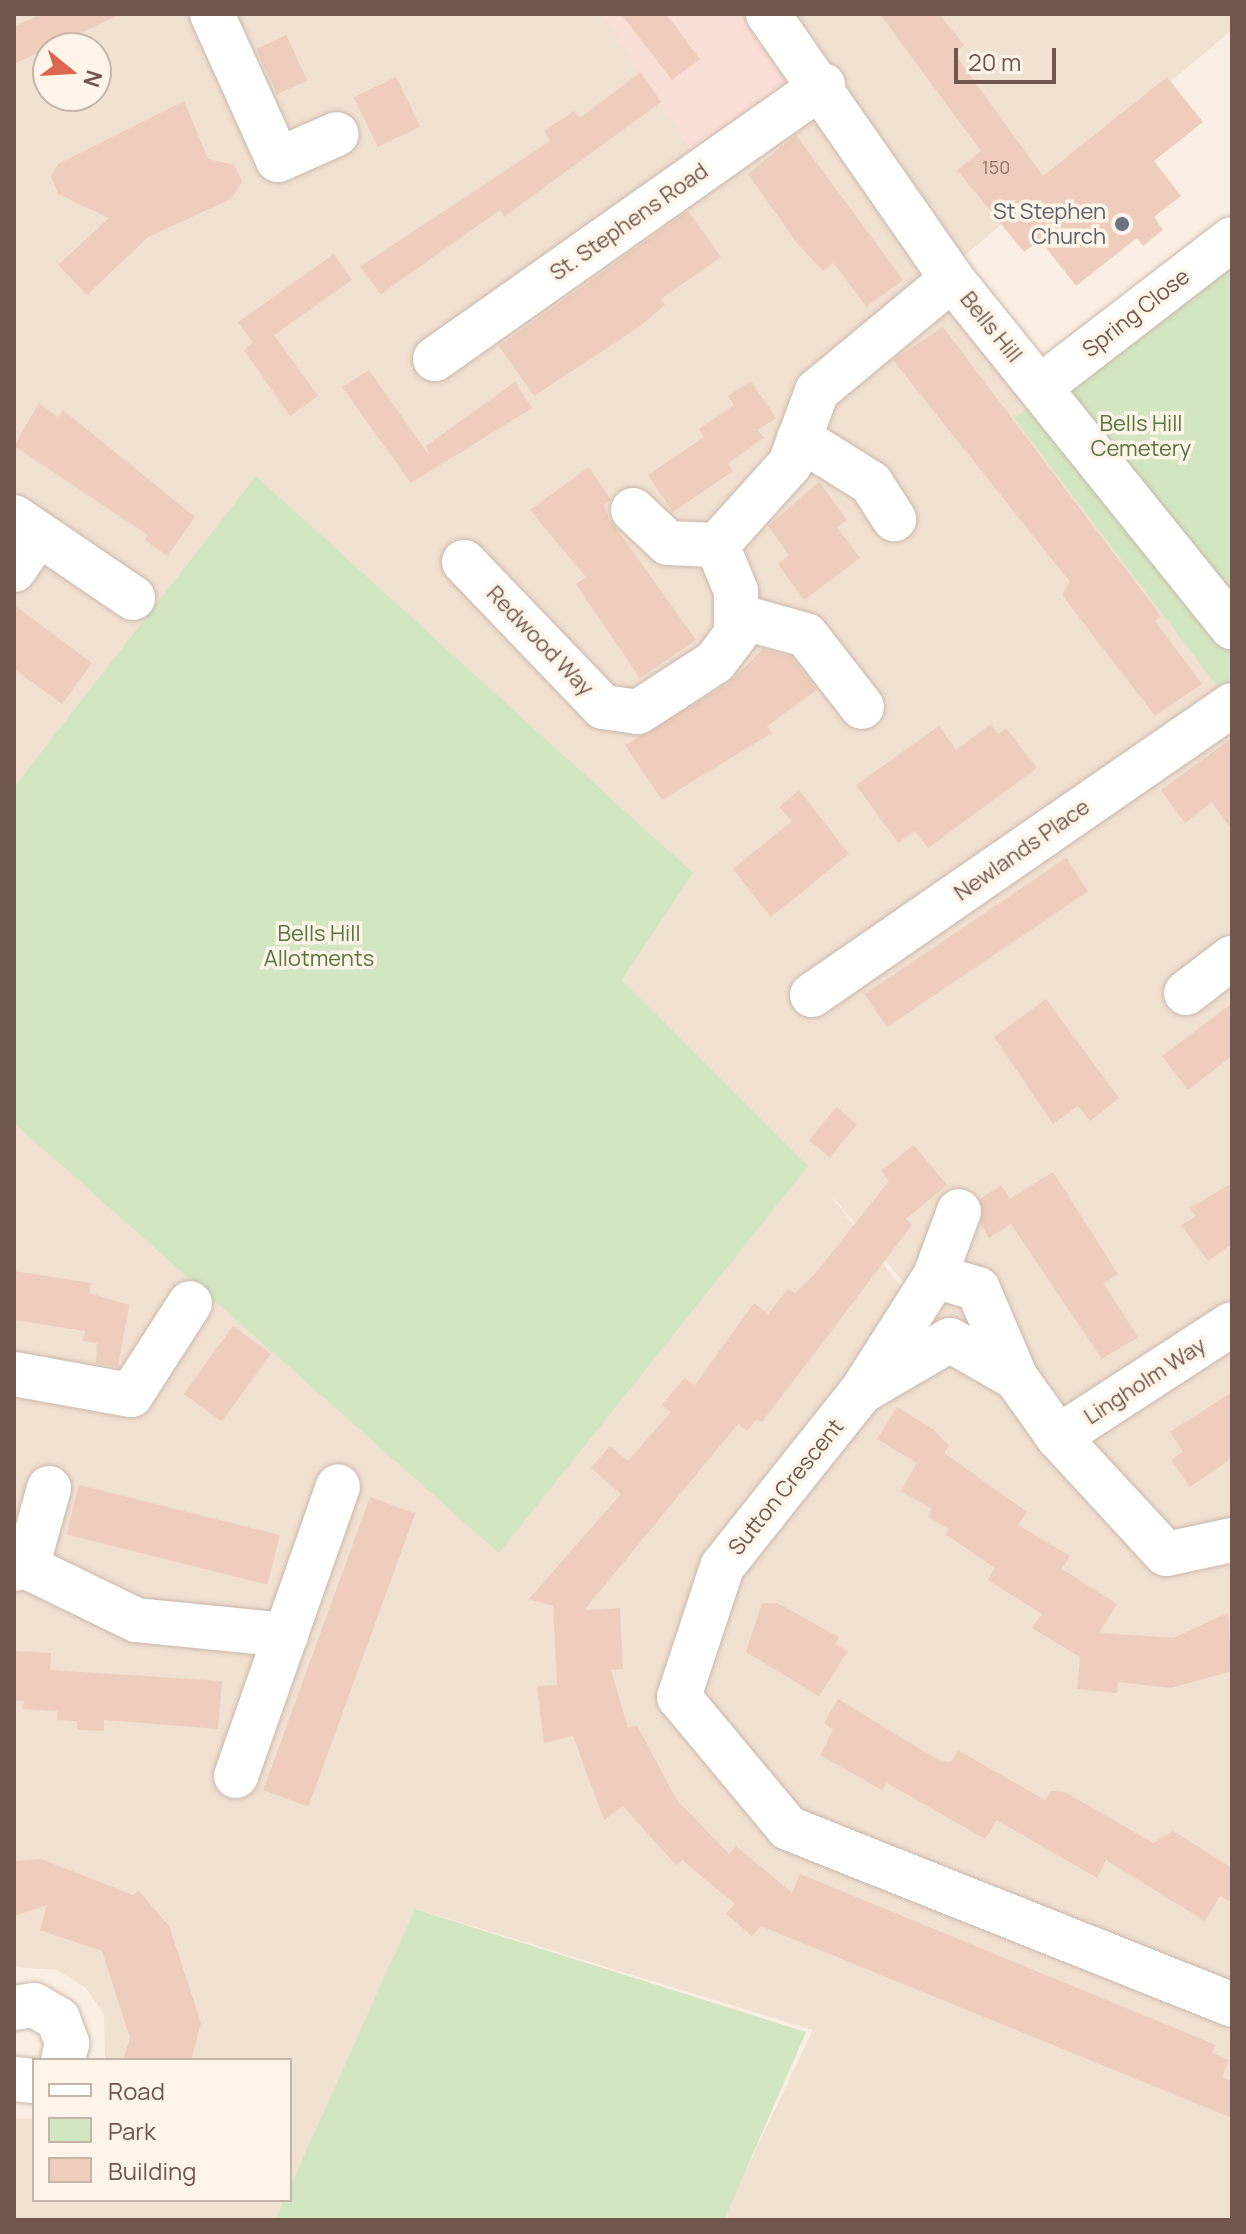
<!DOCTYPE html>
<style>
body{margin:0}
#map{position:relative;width:1246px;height:2234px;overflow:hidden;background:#faefe2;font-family:Manrope,sans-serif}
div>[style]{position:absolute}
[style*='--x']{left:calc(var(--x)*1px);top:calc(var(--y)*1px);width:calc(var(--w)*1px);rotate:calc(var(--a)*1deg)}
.residential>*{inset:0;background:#f1e1d1}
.commercial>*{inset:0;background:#fadfd7}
.green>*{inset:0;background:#d3e6c2}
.building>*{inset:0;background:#eecdbc;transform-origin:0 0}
.roads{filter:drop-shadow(0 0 2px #cab7aa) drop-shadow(0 0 2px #cab7aa)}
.minor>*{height:44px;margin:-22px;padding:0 22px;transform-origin:22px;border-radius:22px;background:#fff}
.dots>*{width:22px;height:22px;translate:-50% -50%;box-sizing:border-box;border:4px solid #fef4e8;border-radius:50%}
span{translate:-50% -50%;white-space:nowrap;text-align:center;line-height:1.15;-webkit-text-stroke:7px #fef4e8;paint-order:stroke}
.number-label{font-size:18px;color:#907467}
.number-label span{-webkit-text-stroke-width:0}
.worship-label{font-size:22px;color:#5b616d}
.right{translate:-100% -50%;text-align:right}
.street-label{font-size:22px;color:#70564b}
.park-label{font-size:22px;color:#557543}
.frame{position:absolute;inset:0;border:16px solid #70564b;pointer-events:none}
.legend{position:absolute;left:32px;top:2058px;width:260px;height:144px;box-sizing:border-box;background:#fef4e8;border:2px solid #c5b5a9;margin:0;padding:10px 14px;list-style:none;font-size:24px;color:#70564b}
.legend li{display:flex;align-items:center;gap:16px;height:40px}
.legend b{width:40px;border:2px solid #c5b5a9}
.north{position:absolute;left:32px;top:32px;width:80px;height:80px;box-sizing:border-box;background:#fef4e8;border:2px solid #c5b5a9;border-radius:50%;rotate:108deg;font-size:22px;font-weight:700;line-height:32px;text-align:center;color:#70564b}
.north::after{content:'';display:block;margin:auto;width:28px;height:36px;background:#dc664f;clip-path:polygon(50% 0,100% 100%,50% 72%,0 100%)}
.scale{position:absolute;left:954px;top:48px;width:102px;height:36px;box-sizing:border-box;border:4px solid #70564b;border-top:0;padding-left:10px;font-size:24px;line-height:28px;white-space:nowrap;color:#70564b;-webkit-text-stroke:6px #fef4e8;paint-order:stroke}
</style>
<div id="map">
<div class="residential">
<div style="clip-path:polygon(evenodd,14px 14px,1232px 14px,1232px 30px,958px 261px,1232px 696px,1232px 1301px,1060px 1432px,1064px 1441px,1232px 1342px,1232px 2220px,722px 2220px,813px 2030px,416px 1909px,290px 2187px,290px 2060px,105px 2060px,104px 2014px,86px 1988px,57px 1970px,14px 1967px,14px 1122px,807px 1167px,622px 980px,256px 477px,14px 787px,14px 14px,48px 48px,96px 48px,96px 96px,48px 96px,48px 48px,14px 14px,832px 1197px,833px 1197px,942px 1329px,931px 1326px,832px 1197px)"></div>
<div style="clip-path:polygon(14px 2118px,34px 2119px,34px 2200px,284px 2200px,275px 2220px,14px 2220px)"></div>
</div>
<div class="commercial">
<div style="clip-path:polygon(602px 14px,768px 14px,823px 85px,707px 174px)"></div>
</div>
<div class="green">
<div style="clip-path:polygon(1232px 252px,1232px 706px,1014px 418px)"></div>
<div style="clip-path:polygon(256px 476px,693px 873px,622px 980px,808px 1166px,499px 1553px,14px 1123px,14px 787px)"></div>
<div style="clip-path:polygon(415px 1909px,806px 2032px,724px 2220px,275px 2220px)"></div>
</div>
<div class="building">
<div style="clip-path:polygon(41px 14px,121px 14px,14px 64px,14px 27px)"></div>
<div style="clip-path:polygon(621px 14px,666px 14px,700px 59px,672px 80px)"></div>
<div style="clip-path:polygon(880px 14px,939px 14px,964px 45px,954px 53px,1043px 176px,1167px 77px,1203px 122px,1154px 161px,1181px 196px,1154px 217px,1163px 230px,1143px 246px,1137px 238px,1076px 286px,1040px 240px,1024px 252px,957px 170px,981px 151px)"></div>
<div style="left:286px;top:35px;width:50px;height:33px;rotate:65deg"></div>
<div style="clip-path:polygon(641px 72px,661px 102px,504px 217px,500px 210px,381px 294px,360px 267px,550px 141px,544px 131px,574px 111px,580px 118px)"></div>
<div style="left:396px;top:77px;width:55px;height:47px;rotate:64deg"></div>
<div style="clip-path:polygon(184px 101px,208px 159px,234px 165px,242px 181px,231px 199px,148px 237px,87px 295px,58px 265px,109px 218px,58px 194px,51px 176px,58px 164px)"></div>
<div style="clip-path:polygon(796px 135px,903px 280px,866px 307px,834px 263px,823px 271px,796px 242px,748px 174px)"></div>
<div style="clip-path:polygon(688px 211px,721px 257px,661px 299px,665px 305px,639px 327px,534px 396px,499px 346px)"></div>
<div style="clip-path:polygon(334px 254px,352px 280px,274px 335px,318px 396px,290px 416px,244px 350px,253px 343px,238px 322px)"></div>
<div style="clip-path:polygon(943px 327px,1161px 616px,1155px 621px,1202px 684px,1155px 716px,1062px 595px,1070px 582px,893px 360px)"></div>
<div style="clip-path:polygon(369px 370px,430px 457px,426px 446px,515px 382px,532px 408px,411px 483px,342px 387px)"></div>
<div style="clip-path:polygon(751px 381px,776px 418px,758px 430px,764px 438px,728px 463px,733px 471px,673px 512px,648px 475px,704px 437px,699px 429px,734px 405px,728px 396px)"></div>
<div style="clip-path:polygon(39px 403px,58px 417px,63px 410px,195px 517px,167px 556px,145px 540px,148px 535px,14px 446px)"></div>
<div style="clip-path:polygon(589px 467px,611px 500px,604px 505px,609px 518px,696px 640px,640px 678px,576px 584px,586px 577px,530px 510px)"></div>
<div style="clip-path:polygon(819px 482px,847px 520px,837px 527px,860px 558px,804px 600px,778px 564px,789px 555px,768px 526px)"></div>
<div style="clip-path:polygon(14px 605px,92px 663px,62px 704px,14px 669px)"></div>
<div style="clip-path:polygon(763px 649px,791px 657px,817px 690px,767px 726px,772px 733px,662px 800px,625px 745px,729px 683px)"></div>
<div style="clip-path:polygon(991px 724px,998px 734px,1006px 728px,1037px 768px,928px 848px,915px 831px,898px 843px,856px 785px,939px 726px,956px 750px)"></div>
<div style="clip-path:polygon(1232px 738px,1232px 830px,1212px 802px,1185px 823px,1161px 790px)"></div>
<div style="clip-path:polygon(799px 790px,849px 854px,771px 917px,733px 869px,792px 821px,779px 807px)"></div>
<div style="left:1066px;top:858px;width:40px;height:243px;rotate:56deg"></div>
<div style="clip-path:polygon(1046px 999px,1119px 1098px,1090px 1121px,1078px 1106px,1053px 1124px,994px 1037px)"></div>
<div style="clip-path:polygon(1232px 1003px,1232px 1056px,1188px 1090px,1162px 1056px)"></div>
<div style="left:836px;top:1107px;width:27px;height:43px;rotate:39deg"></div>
<div style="clip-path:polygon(914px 1145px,947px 1185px,906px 1219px,912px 1225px,762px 1422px,757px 1419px,747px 1431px,738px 1424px,584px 1610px,620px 1608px,623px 1669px,611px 1670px,628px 1728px,637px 1725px,676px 1799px,729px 1854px,736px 1846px,792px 1893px,800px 1874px,1216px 2045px,1212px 2053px,1229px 2060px,1222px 2077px,1232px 2081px,1232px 2118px,761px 1926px,752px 1936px,726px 1914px,735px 1904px,682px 1860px,676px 1865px,623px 1806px,604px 1820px,573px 1736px,544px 1743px,537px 1686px,557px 1685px,553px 1606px,529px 1599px,621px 1494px,591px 1468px,610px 1446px,628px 1461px,671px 1412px,662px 1405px,684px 1378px,695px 1385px,754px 1303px,768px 1314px,788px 1289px,795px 1293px,815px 1274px,889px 1181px,881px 1171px)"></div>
<div style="clip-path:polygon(1053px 1172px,1118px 1274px,1103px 1283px,1138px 1337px,1102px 1359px,1011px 1224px,989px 1238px,981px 1224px,980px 1199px,1001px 1185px,1010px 1199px)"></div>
<div style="clip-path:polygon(1232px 1183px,1232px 1244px,1208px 1261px,1181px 1225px,1196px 1216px,1190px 1208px)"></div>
<div style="clip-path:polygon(14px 1271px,91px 1283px,89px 1293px,129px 1305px,118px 1367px,96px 1363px,97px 1343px,83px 1341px,85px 1331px,14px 1320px)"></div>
<div style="left:233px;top:1326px;width:47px;height:84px;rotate:36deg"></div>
<div style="clip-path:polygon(1232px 1392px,1232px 1458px,1190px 1487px,1171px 1460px,1183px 1452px,1170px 1432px)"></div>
<div style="clip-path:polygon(897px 1407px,934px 1430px,949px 1446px,944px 1453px,1027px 1512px,1018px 1525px,1070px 1556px,1062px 1569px,1117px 1604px,1099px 1633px,1173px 1638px,1228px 1613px,1232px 1671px,1171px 1688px,1118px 1682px,1117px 1693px,1077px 1689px,1080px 1657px,1032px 1628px,1042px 1614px,988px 1580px,995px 1568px,945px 1534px,949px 1529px,928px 1517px,932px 1509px,901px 1491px,917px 1463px,877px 1439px)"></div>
<div style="left:79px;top:1485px;width:207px;height:51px;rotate:14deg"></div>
<div style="left:370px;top:1497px;width:48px;height:312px;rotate:20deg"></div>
<div style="clip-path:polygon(762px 1603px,777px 1603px,839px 1637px,835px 1644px,848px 1651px,819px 1696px,746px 1652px)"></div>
<div style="clip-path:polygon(14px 1651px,51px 1653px,50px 1670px,222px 1681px,218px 1729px,104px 1720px,104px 1731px,77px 1730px,77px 1721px,57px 1720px,57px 1711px,23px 1709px,24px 1701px,14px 1701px)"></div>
<div style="clip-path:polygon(838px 1699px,940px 1761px,951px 1762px,958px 1750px,1045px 1800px,1051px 1791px,1065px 1792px,1153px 1843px,1173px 1831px,1232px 1868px,1232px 1903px,1220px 1896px,1205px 1921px,1106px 1860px,1097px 1878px,997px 1820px,985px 1839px,887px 1783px,882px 1790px,820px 1755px,833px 1730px,824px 1723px)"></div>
<div style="clip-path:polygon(41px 1859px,133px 1895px,139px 1891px,169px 1926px,201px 2023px,191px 2060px,123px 2060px,130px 2038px,102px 1951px,40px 1930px,47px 1905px,14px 1916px,14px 1861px)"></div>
</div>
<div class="roads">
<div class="minor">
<div style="--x:212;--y:14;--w:160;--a:65.7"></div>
<div style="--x:278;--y:160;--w:64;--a:-23.8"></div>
<div style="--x:768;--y:14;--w:323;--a:55.2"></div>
<div style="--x:952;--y:279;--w:447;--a:51.2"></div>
<div style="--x:435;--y:359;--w:475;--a:-35.2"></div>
<div style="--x:1040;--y:387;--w:242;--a:-37.6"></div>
<div style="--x:799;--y:438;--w:85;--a:32"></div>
<div style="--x:871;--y:483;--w:43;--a:57.4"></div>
<div style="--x:633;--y:510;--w:48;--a:43.3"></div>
<div style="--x:668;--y:543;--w:49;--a:2.3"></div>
<div style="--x:717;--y:545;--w:109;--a:-48"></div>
<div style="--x:790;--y:464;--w:78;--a:-69.7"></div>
<div style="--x:817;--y:391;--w:175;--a:-39.7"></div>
<div style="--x:14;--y:517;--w:144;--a:34.2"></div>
<div style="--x:464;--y:562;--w:201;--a:46.2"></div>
<div style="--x:603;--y:707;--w:35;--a:8"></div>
<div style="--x:638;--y:712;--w:92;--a:-33"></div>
<div style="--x:715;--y:662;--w:35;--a:-53"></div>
<div style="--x:736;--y:634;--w:43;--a:-90"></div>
<div style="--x:736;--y:591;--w:50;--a:-112.4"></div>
<div style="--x:14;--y:570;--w:42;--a:-55.6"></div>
<div style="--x:741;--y:617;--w:67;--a:15.5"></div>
<div style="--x:806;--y:635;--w:91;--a:52.1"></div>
<div style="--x:1186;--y:993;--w:58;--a:-37.3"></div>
<div style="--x:812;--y:995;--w:510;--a:-34.62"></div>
<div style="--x:935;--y:1276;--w:45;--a:16.8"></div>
<div style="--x:978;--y:1289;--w:97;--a:66.9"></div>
<div style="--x:14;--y:1374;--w:119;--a:10.2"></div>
<div style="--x:131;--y:1395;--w:109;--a:-57.3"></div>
<div style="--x:865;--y:1386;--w:130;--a:-57.5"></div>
<div style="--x:935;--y:1276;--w:69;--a:-69.7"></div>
<div style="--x:1058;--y:1437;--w:207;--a:-33"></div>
<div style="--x:1232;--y:1540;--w:67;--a:168"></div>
<div style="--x:1166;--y:1554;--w:159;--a:-132.7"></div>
<div style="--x:1058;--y:1437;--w:72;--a:-125.4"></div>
<div style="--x:1016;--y:1378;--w:76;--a:-150.1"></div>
<div style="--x:950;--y:1340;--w:103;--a:149.7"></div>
<div style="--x:861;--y:1392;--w:223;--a:128.5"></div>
<div style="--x:722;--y:1567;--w:137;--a:108.3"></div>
<div style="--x:679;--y:1697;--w:170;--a:50.2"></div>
<div style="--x:788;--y:1828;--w:478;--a:21.7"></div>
<div style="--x:27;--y:1567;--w:82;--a:-74.4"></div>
<div style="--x:14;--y:1569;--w:13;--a:-9"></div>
<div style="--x:27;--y:1567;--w:121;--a:25.9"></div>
<div style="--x:136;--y:1620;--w:151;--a:5.7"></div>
<div style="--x:236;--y:1776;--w:307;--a:-70.6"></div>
<div style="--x:14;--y:2008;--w:20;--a:-9"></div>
<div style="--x:34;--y:2005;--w:28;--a:30"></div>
<div style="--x:58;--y:2019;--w:26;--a:69"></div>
<div style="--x:67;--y:2043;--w:17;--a:103"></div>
<div style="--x:14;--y:2079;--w:20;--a:6"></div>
</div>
</div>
<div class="dots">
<div style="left:1122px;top:224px;background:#6b7280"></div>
</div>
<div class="number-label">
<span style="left:996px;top:167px">150</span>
</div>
<div class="worship-label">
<span class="right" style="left:1106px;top:224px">St Stephen<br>Church</span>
</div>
<div class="street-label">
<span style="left:629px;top:222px;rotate:-35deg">St. Stephens Road</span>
<span style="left:1136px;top:313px;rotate:-38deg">Spring Close</span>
<span style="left:991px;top:327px;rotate:51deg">Bells Hill</span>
<span style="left:540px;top:641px;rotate:46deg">Redwood Way</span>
<span style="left:1022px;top:850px;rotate:-35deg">Newlands Place</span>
<span style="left:1145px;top:1381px;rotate:-33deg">Lingholm Way</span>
<span style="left:786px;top:1487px;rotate:-51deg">Sutton Crescent</span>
</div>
<div class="park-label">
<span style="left:1141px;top:436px">Bells Hill<br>Cemetery</span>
<span style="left:319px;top:946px">Bells Hill<br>Allotments</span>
</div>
<div class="frame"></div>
<ul class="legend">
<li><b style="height:10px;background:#fff"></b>Road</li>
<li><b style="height:22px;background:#d3e6c2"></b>Park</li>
<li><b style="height:22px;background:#eecdbc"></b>Building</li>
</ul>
<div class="north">N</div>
<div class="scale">20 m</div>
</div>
